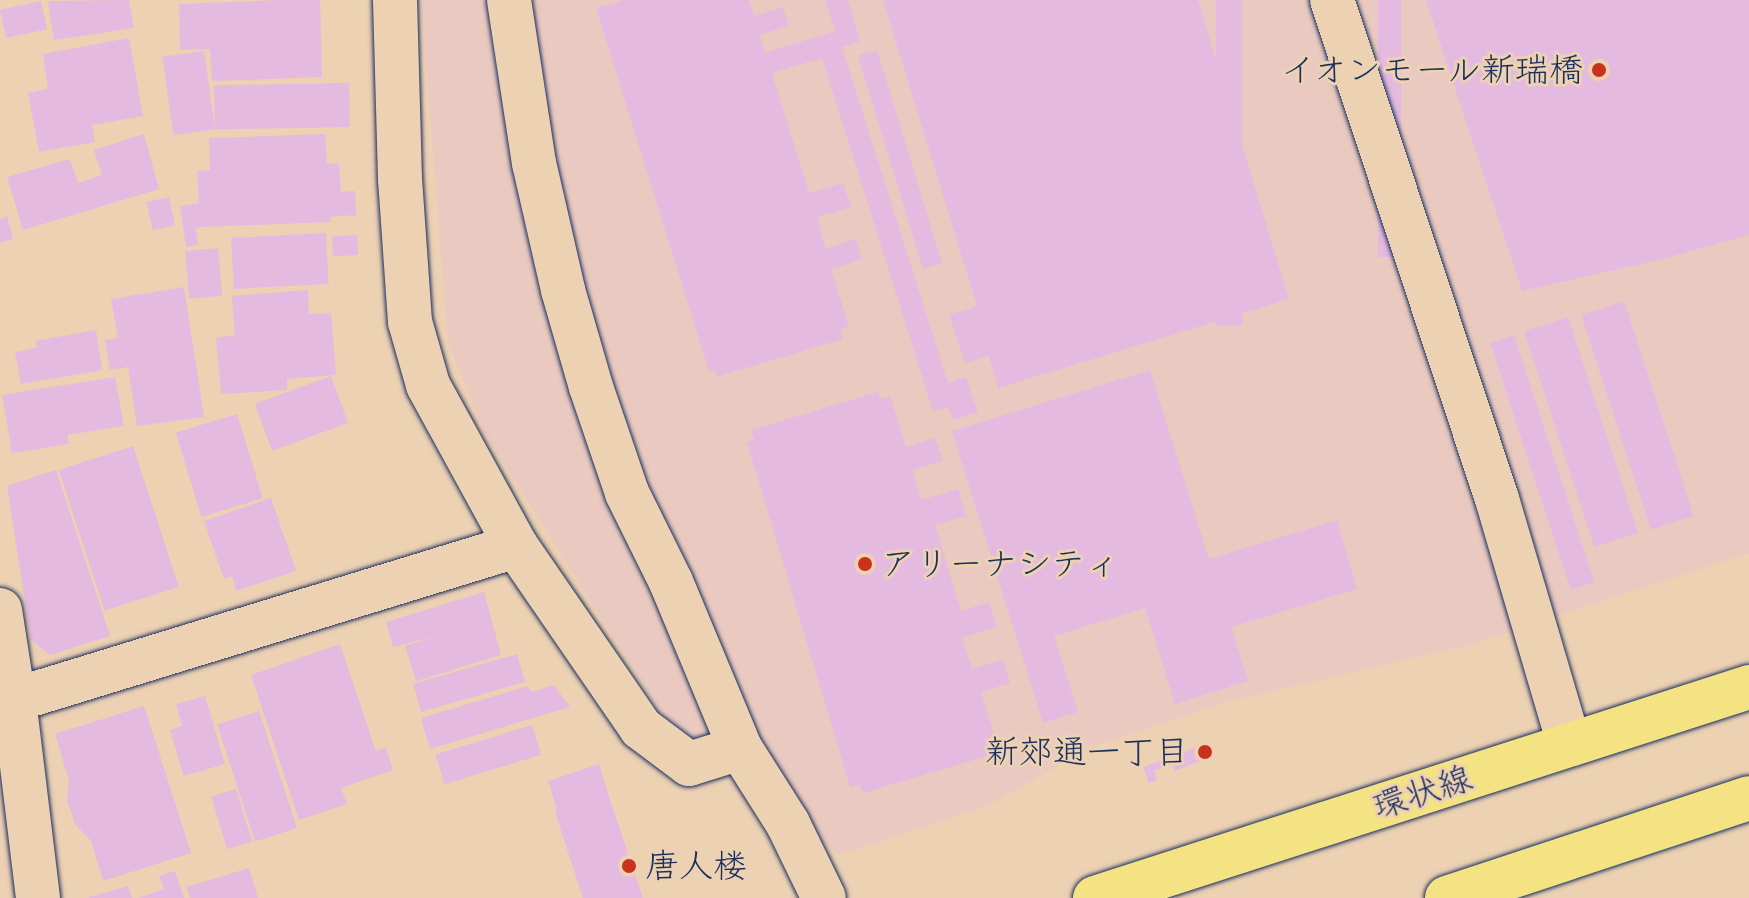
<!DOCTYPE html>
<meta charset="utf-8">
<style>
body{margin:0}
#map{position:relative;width:1749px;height:898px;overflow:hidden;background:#ecd1b3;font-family:Caveat,"Klee One",sans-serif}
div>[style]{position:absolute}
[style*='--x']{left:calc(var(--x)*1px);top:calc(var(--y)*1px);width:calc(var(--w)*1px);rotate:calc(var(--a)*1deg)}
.built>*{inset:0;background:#eacac0}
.building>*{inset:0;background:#e4bae0;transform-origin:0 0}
.roads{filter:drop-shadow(0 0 2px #1b2f5e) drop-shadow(0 0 2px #1b2f5e)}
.minor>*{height:44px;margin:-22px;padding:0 22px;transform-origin:22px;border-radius:22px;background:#ecd1b3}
.major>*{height:44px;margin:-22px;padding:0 22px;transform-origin:22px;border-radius:22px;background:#f4e382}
.dots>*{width:22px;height:22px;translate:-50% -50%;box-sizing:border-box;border:4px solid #ecd1b3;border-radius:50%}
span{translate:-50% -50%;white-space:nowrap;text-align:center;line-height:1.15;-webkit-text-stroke:6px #ecd1b3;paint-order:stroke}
.poi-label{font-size:34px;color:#1b2f5e}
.right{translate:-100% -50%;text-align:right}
.left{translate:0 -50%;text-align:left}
.street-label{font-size:34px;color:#1b2f5e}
</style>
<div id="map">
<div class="built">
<div style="clip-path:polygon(421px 0,1749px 0,1749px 553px,1469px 645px,1231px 701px,1091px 747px,989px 805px,840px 855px,666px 722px,485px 433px,448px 343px)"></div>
</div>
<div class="building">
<div style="clip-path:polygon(129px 0,134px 28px,54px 40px,48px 1px)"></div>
<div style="clip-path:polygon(280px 0,320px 0,322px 77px,212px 81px,210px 49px,180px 50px,179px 4px)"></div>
<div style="clip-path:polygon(624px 0,749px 0,754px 16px,783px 7px,789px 26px,759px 35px,765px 53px,835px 31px,825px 0,848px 0,860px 41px,842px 47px,948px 383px,966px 377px,978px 412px,953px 420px,948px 407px,933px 411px,822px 58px,772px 73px,809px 193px,843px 183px,851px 207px,817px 217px,826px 249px,856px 239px,862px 259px,831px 269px,849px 326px,840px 329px,843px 339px,716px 377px,715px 369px,709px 371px,596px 8px)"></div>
<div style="clip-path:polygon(883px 0,1198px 0,1289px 299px,998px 388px,989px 356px,965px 363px,949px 315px,977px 306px)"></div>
<div style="left:1216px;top:0;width:26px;height:325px"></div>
<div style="left:1378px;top:0;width:23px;height:257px"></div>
<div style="clip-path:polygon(1426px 0,1749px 0,1749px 235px,1658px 260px,1522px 291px)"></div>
<div style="left:41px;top:1px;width:29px;height:42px;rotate:78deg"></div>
<div style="clip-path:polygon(129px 38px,143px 116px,92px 125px,95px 142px,39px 152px,28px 93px,48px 89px,43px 54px)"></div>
<div style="left:877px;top:50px;width:223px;height:20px;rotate:73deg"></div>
<div style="left:204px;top:51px;width:79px;height:42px;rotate:82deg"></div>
<div style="left:349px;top:83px;width:44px;height:135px;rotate:89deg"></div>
<div style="clip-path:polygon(144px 134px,159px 189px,23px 230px,7px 177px,70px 159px,78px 183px,102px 175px,94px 150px)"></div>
<div style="clip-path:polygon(325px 134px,327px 164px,339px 163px,341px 192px,355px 191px,356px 215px,330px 217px,331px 222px,200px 227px,196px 228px,198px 245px,186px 247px,180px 206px,199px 203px,197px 171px,210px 170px,209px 138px)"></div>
<div style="left:169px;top:197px;width:29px;height:23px;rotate:78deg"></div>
<div style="clip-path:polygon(7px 216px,13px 239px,0 243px,0 219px)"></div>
<div style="left:326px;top:233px;width:51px;height:95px;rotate:87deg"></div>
<div style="left:357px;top:235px;width:20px;height:25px;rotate:87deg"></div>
<div style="left:218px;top:248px;width:48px;height:33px;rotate:85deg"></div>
<div style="clip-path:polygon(184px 287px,204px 417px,137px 426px,128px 367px,110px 370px,105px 340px,118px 338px,111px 299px)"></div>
<div style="clip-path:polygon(308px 290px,309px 314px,331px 313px,336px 375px,287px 379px,287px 390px,221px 394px,216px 337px,235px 336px,232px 296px)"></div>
<div style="left:1624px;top:301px;width:226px;height:45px;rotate:72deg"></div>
<div style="left:1568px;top:317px;width:227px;height:46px;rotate:72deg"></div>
<div style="clip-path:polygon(96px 330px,102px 370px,21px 384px,15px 352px,37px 348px,35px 341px)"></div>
<div style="left:1514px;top:335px;width:260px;height:25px;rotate:72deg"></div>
<div style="clip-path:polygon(1150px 370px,1209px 559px,1337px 520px,1357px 589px,1231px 627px,1248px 681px,1175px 704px,1145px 608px,1054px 636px,1078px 712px,1043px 723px,952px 431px)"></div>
<div style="left:331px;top:376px;width:50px;height:81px;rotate:70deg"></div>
<div style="clip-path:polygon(115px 377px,124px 426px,67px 435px,69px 444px,12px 453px,2px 395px)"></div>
<div style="clip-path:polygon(878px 392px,880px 399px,890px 396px,906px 447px,935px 438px,943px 461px,912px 470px,921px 500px,958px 489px,966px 516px,935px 525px,961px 611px,989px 602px,997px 627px,962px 638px,972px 669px,1003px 660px,1010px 683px,981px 692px,997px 744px,986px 747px,988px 756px,863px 793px,860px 785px,850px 787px,747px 442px,754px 440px,751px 430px)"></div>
<div style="left:237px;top:414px;width:88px;height:64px;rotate:73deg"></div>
<div style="left:133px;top:446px;width:148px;height:78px;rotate:72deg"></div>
<div style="clip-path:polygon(56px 470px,110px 636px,50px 655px,31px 640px,7px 486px)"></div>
<div style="clip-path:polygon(271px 498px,296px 571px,236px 591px,232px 576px,224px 579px,204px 521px)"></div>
<div style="clip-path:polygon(484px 592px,501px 655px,416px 681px,405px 646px,439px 635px,393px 647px,386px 622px)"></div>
<div style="clip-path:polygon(340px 644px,376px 751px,386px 748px,393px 770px,341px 788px,347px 804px,299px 820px,251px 675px)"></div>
<div style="left:517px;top:654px;width:29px;height:108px;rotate:74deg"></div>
<div style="clip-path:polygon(554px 685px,570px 707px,430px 749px,421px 718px,528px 686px,531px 692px)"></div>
<div style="clip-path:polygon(205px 696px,225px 764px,184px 776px,170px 730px,182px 726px,176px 704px)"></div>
<div style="clip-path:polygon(144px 706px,191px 853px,103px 881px,91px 841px,75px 824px,67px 800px,69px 781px,55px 734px)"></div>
<div style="left:259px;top:711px;width:123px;height:44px;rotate:72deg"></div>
<div style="left:532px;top:725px;width:31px;height:101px;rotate:73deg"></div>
<div style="clip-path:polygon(1207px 743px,1213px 756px,1175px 771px,1172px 764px,1154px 771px,1157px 780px,1149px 783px,1143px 767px)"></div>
<div style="clip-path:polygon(599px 764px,608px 794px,643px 898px,583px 898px,555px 812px,557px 810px,548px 781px)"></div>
<div style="left:236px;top:789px;width:55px;height:26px;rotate:73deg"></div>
<div style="clip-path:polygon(249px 868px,258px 898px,190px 898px,187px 887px)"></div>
<div style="clip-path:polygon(175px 871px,184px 898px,139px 898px,164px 889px,159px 876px)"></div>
<div style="clip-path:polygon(128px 886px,132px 898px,89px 898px,89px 897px)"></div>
</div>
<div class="roads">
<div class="minor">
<div style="--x:509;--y:0;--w:165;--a:81.3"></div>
<div style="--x:534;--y:163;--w:130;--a:77.1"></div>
<div style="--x:563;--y:290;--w:101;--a:73.9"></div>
<div style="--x:591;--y:387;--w:112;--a:71.2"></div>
<div style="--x:627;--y:493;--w:99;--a:63.7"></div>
<div style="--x:671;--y:582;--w:180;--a:67.4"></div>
<div style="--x:740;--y:748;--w:90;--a:57.7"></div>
<div style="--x:788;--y:824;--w:82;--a:64.1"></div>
<div style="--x:1332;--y:0;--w:526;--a:71.7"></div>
<div style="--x:1497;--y:499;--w:255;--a:73.6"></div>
<div style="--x:516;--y:546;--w:221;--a:55.5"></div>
<div style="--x:641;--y:728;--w:60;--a:36.9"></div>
<div style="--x:689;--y:764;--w:53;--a:-17.4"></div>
<div style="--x:0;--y:610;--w:91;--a:81.2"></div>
<div style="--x:14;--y:700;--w:14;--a:172"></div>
<div style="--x:38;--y:898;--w:199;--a:-96.9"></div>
<div style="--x:14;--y:700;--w:525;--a:-17.05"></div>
<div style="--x:516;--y:546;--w:183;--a:-118.7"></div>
<div style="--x:428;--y:385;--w:66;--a:-105.9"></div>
<div style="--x:410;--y:322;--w:143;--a:-94"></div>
<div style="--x:400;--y:179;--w:179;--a:-91.6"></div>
</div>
<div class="major">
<div style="--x:1095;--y:898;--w:687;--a:-17.88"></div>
<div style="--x:1447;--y:898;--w:318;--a:-18.3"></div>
</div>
</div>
<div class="dots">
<div style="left:1599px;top:70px;background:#c8321e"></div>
<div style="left:865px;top:564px;background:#c8321e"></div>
<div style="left:1205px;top:752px;background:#c8321e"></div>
<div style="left:629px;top:866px;background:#c8321e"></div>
</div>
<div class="poi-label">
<span class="right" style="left:1583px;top:70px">イオンモール新瑞橋</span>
<span class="left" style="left:881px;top:564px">アリーナシティ</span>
<span class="right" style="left:1189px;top:752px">新郊通一丁目</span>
<span class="left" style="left:645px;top:866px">唐人楼</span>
</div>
<div class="street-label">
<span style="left:1422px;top:792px;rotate:-18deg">環状線</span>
</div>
</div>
